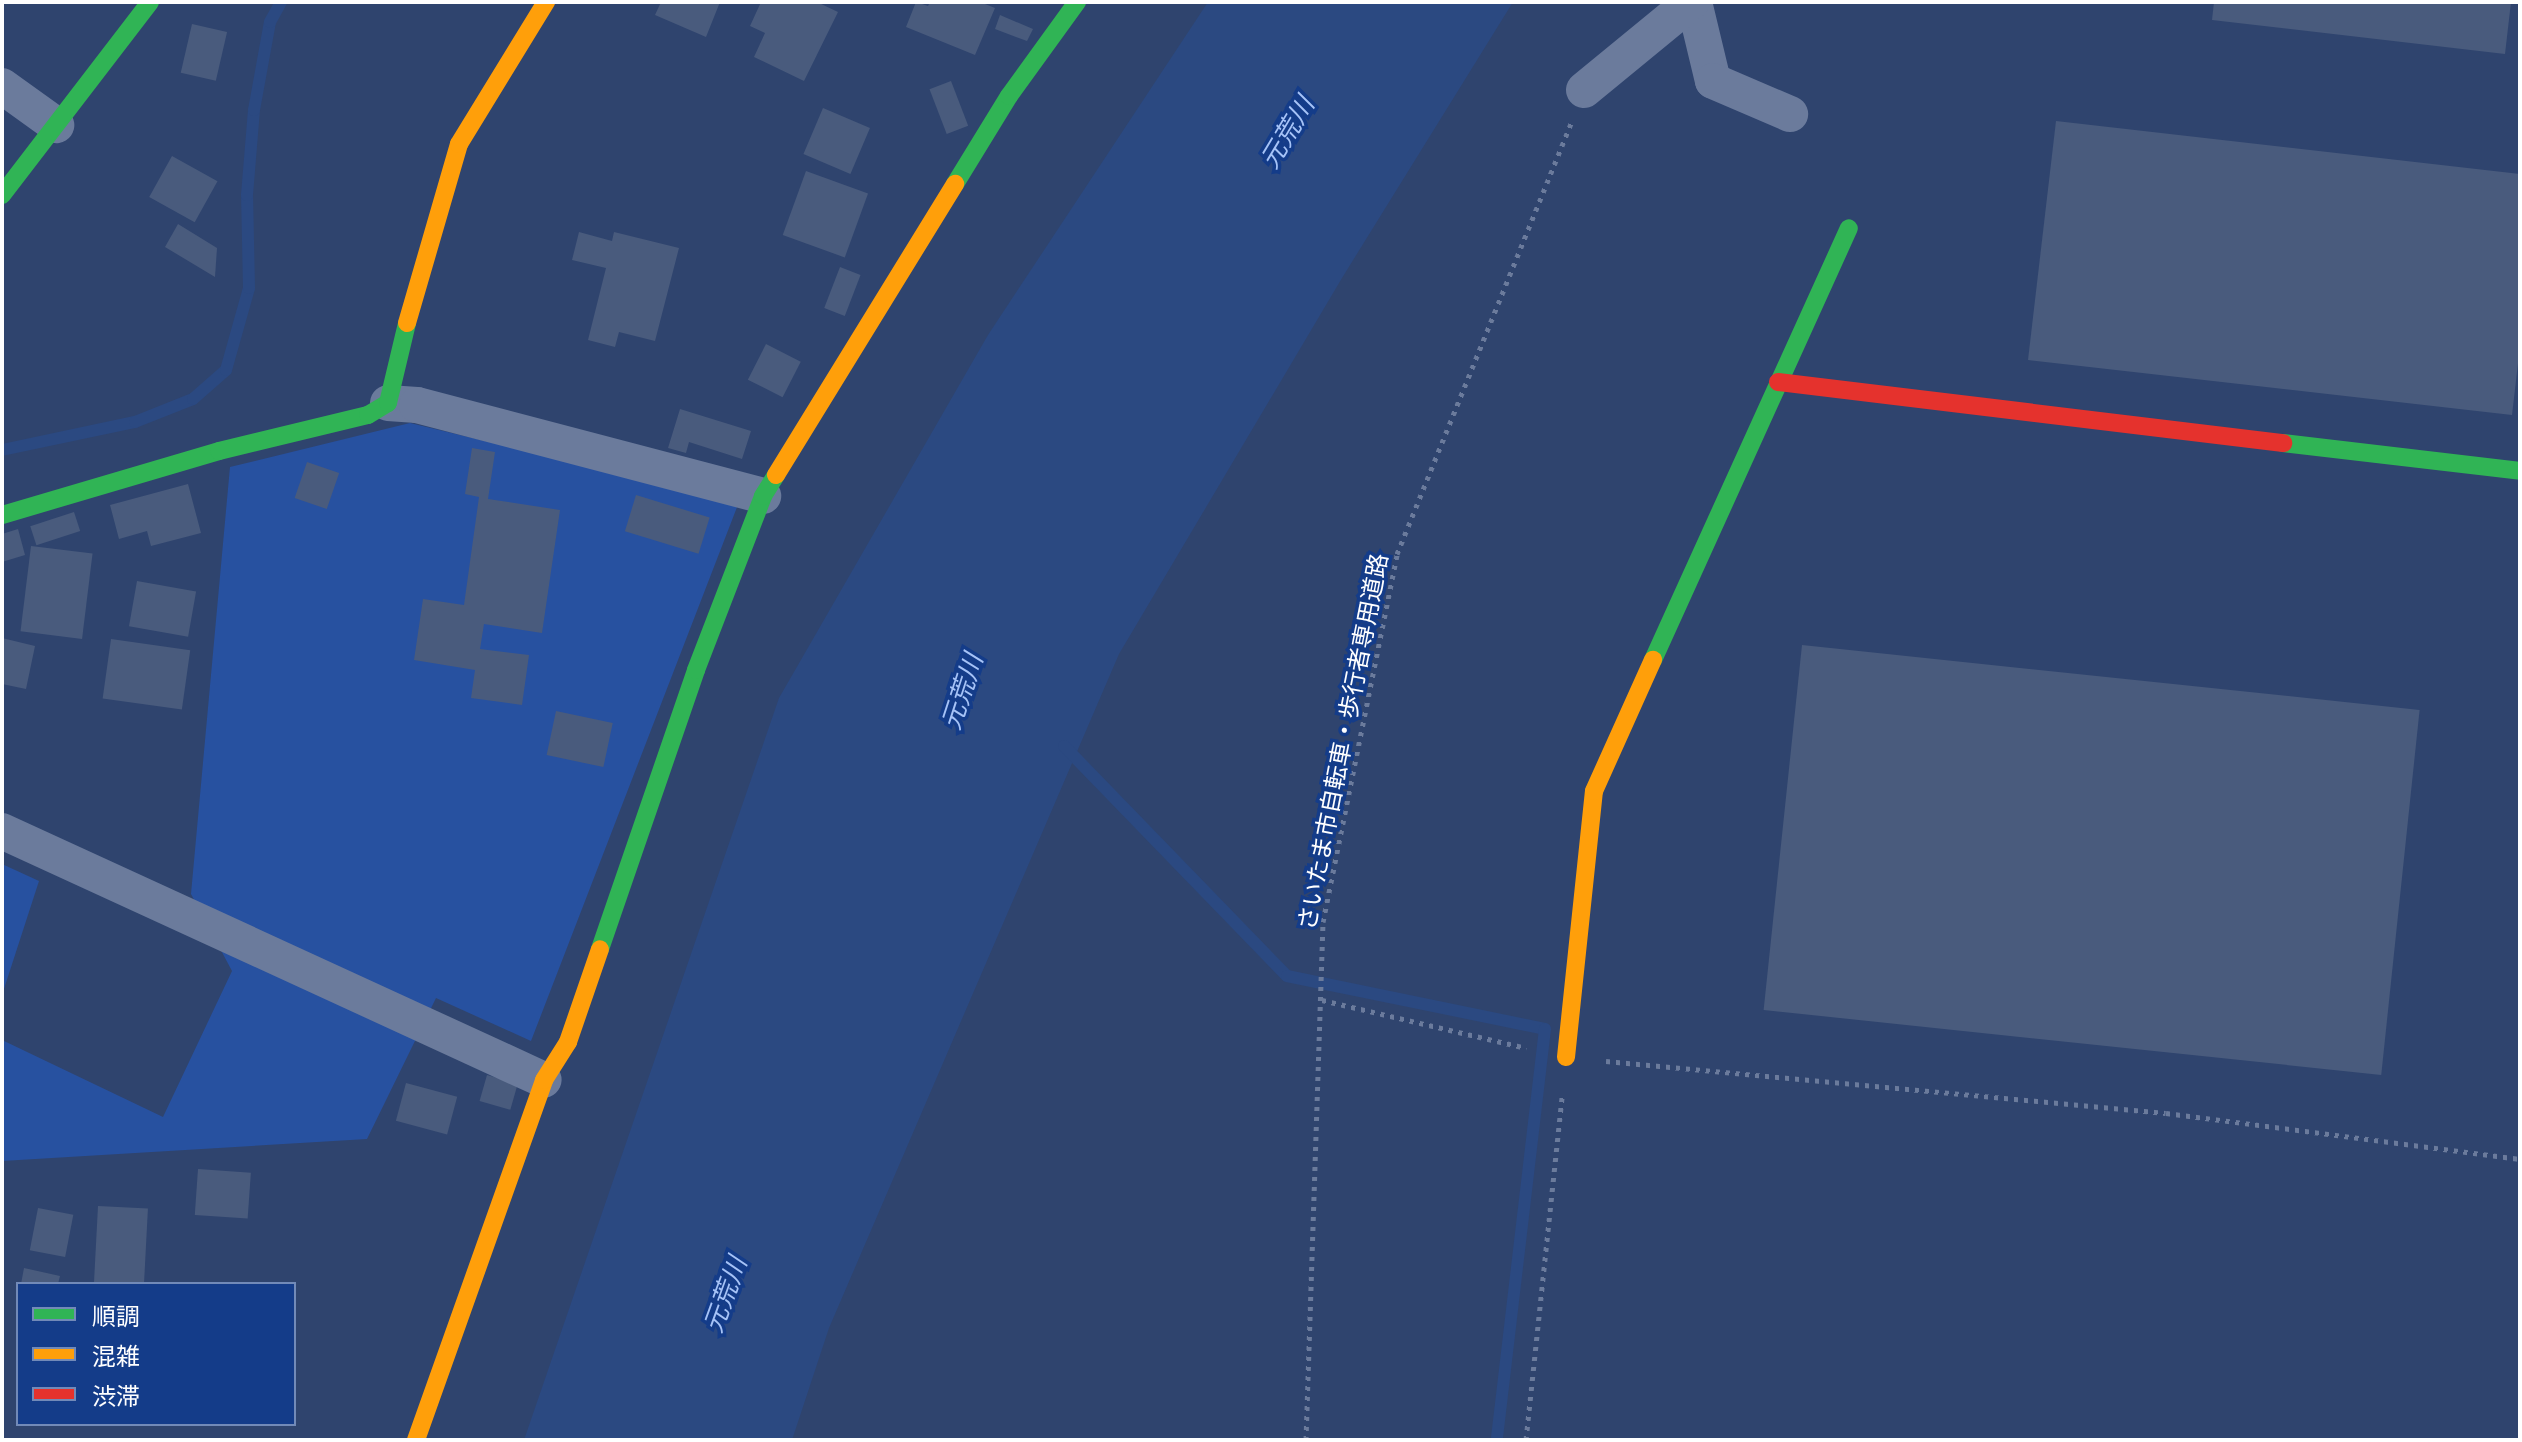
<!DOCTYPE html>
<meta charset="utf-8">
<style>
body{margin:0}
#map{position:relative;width:2522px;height:1442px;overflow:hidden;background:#2f446e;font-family:Roboto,"Noto Sans JP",sans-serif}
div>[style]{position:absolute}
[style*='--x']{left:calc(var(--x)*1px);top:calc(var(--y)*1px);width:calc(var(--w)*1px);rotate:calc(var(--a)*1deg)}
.green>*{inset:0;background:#2751a0}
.water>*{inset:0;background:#2b4981}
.stream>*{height:12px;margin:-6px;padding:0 6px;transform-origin:6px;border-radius:6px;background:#2b4981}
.building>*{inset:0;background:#495b7d;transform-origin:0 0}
.path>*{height:5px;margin-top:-2.5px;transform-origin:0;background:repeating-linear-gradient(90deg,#6b7b9c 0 4px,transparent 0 10px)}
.street>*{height:36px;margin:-18px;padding:0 18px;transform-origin:18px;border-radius:18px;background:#6b7b9c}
.fast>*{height:18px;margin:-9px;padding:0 9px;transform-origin:9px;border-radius:9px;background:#30b455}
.slow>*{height:18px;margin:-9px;padding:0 9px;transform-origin:9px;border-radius:9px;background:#ff9f0a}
.jam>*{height:18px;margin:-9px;padding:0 9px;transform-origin:9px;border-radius:9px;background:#e5322d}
span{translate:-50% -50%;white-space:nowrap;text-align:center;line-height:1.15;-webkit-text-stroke:7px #143c89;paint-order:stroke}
.street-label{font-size:24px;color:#fff}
.water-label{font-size:26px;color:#a6c3f7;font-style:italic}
.frame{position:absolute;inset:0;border:4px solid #fff;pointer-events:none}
.legend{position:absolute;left:16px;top:1282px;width:280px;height:144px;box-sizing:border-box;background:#143c89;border:2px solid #728ab8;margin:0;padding:10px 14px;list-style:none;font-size:24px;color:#fff}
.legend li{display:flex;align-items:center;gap:16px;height:40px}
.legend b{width:40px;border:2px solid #728ab8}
</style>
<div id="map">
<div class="green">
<div style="clip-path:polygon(410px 423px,739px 502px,531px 1041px,436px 998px,367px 1139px,2px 1161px,2px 1040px,163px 1117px,232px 971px,191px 894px,230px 467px)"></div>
<div style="clip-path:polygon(2px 864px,39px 881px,2px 995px)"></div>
</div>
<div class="water">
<div style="clip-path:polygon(1208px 2px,1513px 2px,1342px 278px,1119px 654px,829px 1328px,792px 1440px,524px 1440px,779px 698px,988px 335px)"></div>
</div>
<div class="stream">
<div style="--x:2;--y:450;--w:136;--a:-11.9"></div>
<div style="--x:135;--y:422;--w:62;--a:-21.6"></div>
<div style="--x:193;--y:399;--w:44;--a:-41.3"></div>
<div style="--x:226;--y:370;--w:85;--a:-74.3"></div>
<div style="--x:249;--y:288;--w:93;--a:-91.2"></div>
<div style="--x:247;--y:195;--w:85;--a:-85.3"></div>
<div style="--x:254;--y:110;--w:89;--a:-79.7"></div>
<div style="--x:270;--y:22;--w:23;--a:-61"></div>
<div style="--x:1064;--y:746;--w:320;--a:45.9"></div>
<div style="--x:1287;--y:976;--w:263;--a:11.6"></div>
<div style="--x:1545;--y:1029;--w:414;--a:96.7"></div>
</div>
<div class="building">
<div style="clip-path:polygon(661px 2px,720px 2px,706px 37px,655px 15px)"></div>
<div style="clip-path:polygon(761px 2px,817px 2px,838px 12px,804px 81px,754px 57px,765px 33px,750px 26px)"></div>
<div style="clip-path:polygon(916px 2px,928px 6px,930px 2px,980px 2px,995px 8px,975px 55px,906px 27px)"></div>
<div style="clip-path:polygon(2214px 2px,2511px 2px,2505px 54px,2212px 20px)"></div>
<div style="clip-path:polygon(1000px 15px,1033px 29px,1027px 41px,995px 29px)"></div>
<div style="left:192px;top:24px;width:36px;height:50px;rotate:13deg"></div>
<div style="left:951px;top:81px;width:48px;height:23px;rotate:69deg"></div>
<div style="left:823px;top:108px;width:51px;height:50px;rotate:23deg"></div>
<div style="clip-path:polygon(2056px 121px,2520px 174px,2520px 346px,2512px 415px,2028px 360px)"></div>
<div style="left:172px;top:156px;width:52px;height:47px;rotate:29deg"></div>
<div style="left:806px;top:171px;width:66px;height:68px;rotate:20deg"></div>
<div style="clip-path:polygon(178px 224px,217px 248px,215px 277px,165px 247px)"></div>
<div style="clip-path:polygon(579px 232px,612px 241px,614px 232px,679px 248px,655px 341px,619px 332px,615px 347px,588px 340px,606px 268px,572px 260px)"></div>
<div style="left:840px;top:267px;width:22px;height:44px;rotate:21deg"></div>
<div style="left:766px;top:344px;width:39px;height:40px;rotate:27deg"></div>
<div style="clip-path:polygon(680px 409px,751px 431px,742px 459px,689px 442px,686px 453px,668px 448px)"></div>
<div style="clip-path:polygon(472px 448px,495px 452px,488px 499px,560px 510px,542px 633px,484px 624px,480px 649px,529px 655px,522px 705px,471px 698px,475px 670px,414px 660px,423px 599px,464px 605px,479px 497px,465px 494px)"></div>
<div style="left:307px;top:462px;width:34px;height:38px;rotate:19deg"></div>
<div style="clip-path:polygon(188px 484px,201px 533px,151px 546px,147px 531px,119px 539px,110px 505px)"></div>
<div style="left:636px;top:495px;width:77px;height:38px;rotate:17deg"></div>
<div style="left:74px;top:512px;width:20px;height:46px;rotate:72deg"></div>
<div style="clip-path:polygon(18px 529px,25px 555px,2px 562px,2px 534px)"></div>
<div style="left:31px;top:546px;width:62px;height:86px;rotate:7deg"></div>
<div style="left:137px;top:581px;width:60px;height:46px;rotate:10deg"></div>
<div style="clip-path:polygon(2px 638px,35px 646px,26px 689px,2px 684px)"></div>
<div style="left:111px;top:639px;width:80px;height:60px;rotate:8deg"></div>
<div style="left:1802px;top:645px;width:621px;height:367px;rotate:6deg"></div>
<div style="left:556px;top:711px;width:58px;height:45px;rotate:12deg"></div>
<div style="left:487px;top:1075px;width:32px;height:27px;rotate:16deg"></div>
<div style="left:406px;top:1083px;width:53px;height:39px;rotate:15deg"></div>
<div style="left:198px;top:1169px;width:53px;height:46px;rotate:4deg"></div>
<div style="left:98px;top:1206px;width:50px;height:78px;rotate:3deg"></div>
<div style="left:38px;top:1208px;width:36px;height:43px;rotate:11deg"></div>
<div style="clip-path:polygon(24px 1268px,60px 1276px,58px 1284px,21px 1284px)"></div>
</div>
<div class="path">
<div style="--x:1322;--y:1000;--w:210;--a:13.2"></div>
<div style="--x:1606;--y:1061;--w:562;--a:5.31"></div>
<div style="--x:2166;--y:1113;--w:357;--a:7.4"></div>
<div style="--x:1306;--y:1440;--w:518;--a:-88.12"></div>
<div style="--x:1323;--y:922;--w:375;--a:-78.6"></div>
<div style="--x:1397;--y:554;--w:465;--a:-68"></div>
<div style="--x:1526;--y:1440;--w:347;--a:-84"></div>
</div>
<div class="street">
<div style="--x:1694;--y:2;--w:81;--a:76.5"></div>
<div style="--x:1713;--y:81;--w:84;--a:23.2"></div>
<div style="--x:2;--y:86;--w:67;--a:35.8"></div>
<div style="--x:1584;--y:90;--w:139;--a:-39.4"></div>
<div style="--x:388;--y:403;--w:29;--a:4"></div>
<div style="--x:417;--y:405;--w:358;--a:14.7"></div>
<div style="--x:2;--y:831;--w:596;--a:24.67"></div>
</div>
<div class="fast">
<div style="--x:955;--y:184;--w:103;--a:-58.5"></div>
<div style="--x:1009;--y:96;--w:116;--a:-54.1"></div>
<div style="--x:2;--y:195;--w:243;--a:-52.5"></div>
<div style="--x:2283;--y:443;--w:239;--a:6.7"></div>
<div style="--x:2;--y:515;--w:226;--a:-16.4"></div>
<div style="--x:219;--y:451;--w:153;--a:-13.6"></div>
<div style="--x:368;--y:415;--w:23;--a:-31"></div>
<div style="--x:388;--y:403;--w:82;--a:-76.6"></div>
<div style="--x:1653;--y:660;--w:474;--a:-65.6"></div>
<div style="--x:600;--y:949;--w:295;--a:-71"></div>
<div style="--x:696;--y:670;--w:186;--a:-68.9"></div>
<div style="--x:763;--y:496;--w:25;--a:-58"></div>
</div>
<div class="slow">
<div style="--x:407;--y:323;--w:186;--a:-73.8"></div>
<div style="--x:459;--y:144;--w:167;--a:-58.5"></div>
<div style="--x:776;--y:475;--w:342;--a:-58.4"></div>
<div style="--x:1566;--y:1057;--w:267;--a:-84"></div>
<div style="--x:1594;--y:791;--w:144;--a:-65.8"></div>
<div style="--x:416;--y:1440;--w:382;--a:-70.4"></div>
<div style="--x:544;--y:1080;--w:45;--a:-57.7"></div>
<div style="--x:568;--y:1042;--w:98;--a:-71"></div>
</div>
<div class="jam">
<div style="--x:1778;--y:382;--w:509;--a:6.89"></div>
</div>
<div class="street-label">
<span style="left:1344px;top:742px;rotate:-79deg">さいたま市自転車・歩行者専用道路</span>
</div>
<div class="water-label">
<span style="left:1288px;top:133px;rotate:-59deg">元荒川</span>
<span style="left:963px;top:692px;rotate:-72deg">元荒川</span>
<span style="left:726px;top:1295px;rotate:-70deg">元荒川</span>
</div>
<div class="frame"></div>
<ul class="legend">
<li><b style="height:10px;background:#30b455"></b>順調</li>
<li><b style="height:10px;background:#ff9f0a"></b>混雑</li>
<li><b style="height:10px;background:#e5322d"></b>渋滞</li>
</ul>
</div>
